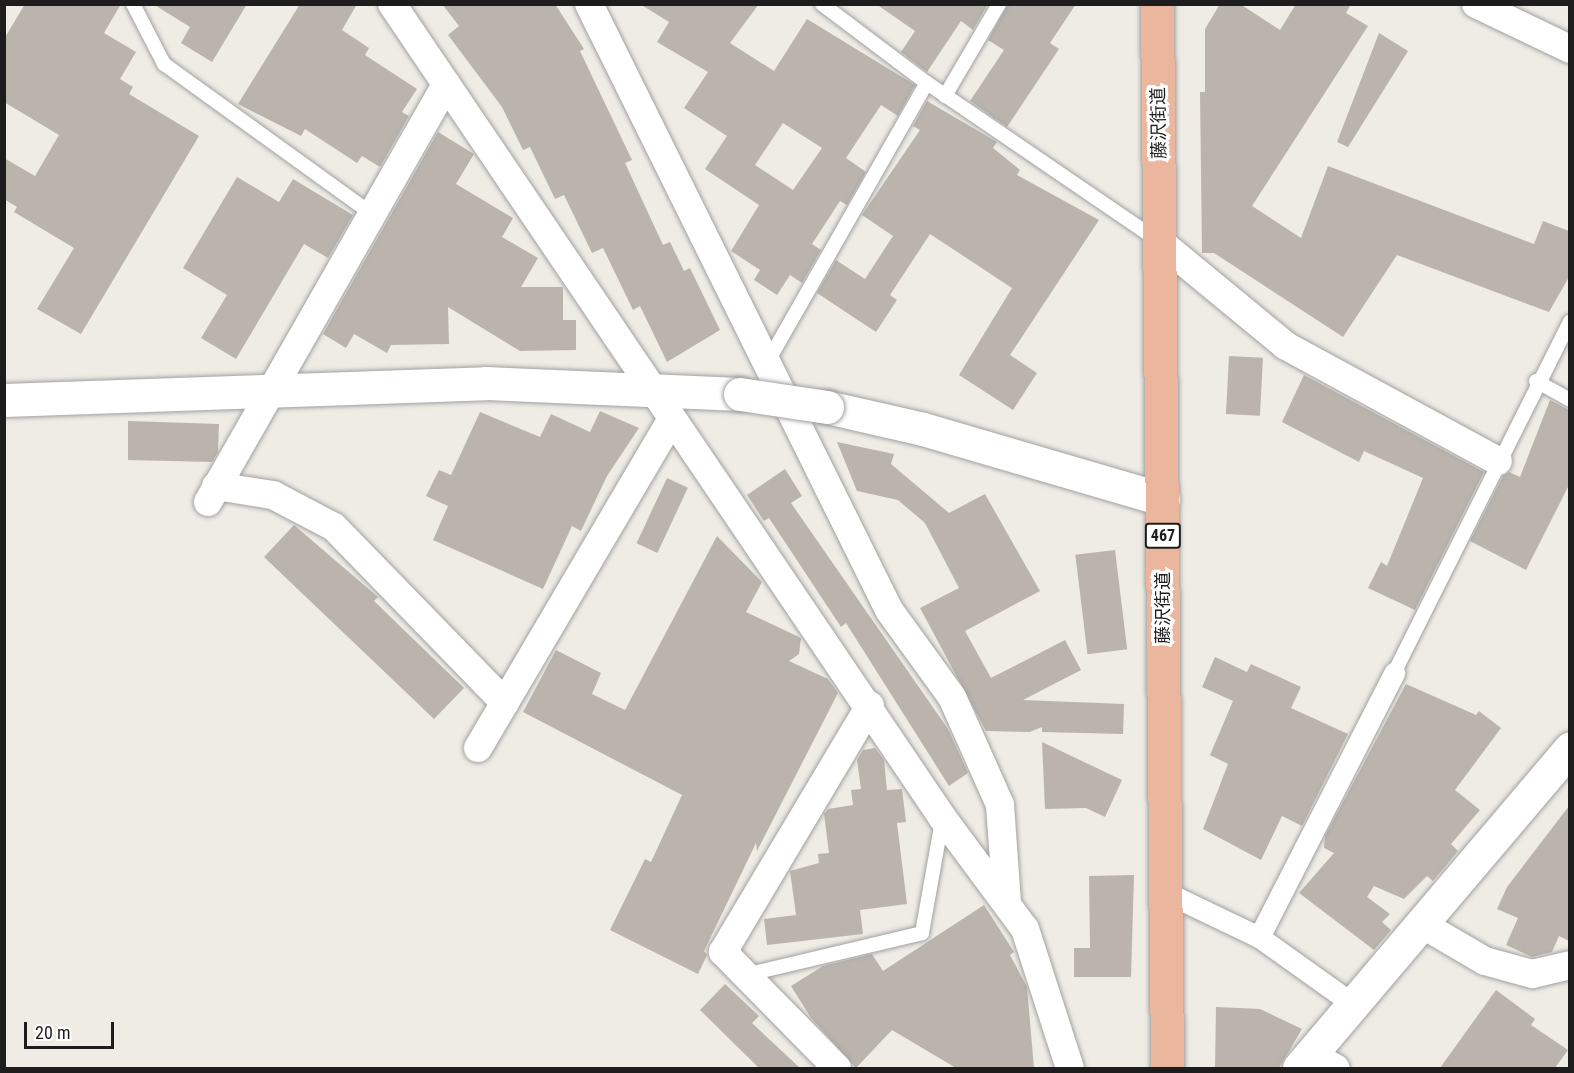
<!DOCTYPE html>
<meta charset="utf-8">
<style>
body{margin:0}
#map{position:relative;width:1574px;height:1073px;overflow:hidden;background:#eeece4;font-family:"Roboto Condensed","Noto Sans JP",sans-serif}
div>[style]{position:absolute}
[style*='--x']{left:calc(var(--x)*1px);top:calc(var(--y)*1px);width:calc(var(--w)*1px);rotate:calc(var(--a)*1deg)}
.building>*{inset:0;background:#bab4ad;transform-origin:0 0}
.roads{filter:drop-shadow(0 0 2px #a1a1a1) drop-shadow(0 0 2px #a1a1a1)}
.service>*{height:14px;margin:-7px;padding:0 7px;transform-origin:7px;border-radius:7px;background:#fff}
.pedestrian>*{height:21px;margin:-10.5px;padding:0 10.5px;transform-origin:10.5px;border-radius:10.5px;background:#fff}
.minor>*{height:28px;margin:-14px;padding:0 14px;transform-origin:14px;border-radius:14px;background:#fff}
.tertiary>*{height:33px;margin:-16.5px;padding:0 16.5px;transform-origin:16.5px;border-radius:16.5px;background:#fff}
.trunk>*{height:33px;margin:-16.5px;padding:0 16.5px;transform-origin:16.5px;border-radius:16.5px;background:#eab69e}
.bridges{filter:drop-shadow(0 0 2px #a1a1a1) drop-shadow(0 0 2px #a1a1a1)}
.tertiary-bridge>*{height:33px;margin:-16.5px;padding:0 16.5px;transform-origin:16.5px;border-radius:16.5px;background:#fff}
span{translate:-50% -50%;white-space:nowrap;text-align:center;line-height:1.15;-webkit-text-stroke:6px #fff;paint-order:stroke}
.shield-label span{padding:2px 4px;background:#fff;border:2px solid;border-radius:4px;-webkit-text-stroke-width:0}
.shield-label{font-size:16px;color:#1d1d1d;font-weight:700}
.street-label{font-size:18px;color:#1d1d1d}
.frame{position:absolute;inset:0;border:6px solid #1d1d1d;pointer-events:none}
.scale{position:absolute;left:24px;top:1022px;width:90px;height:27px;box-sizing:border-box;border:3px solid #1d1d1d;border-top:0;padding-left:8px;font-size:18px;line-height:21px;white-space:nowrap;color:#1d1d1d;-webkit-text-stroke:4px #fff;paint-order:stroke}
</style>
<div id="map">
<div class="building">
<div style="clip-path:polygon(25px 4px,121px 4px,104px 33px,136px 52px,120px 79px,133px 87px,129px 94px,199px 136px,81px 334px,37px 309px,74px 248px,14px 212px,17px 207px,4px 199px,4px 158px,35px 176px,59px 135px,4px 102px,4px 39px)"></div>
<div style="clip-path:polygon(153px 4px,247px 4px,212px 62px,181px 43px,190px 27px)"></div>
<div style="clip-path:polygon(300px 4px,357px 4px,342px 30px,369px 48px,365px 55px,417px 89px,402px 112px,409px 116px,380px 167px,362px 156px,357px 163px,305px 129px,301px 136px,238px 104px)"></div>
<div style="clip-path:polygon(442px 4px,555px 4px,584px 49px,580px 51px,632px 160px,625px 163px,663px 245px,670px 242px,684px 271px,690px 268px,720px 330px,667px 362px,640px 306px,633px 310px,603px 248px,592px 253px,564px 195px,555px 199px,530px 147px,523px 150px,502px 107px,448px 35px,459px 26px)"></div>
<div style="clip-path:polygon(evenodd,640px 4px,759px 4px,730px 43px,774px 71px,807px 19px,915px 85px,898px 116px,881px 105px,846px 158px,866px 172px,847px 205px,840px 201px,812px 244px,821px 250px,802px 283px,790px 275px,777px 295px,754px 280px,760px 270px,731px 251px,759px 205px,705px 169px,727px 136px,684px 108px,708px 72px,657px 42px,669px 22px,640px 4px,783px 123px,822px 148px,793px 190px,755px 165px,783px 123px)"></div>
<div style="clip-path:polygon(876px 4px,988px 4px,973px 30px,961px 21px,927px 72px,901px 52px,915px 31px)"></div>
<div style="clip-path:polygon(1008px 4px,1076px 4px,1050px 43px,1059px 49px,1007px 127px,970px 101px,1004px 50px,988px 40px)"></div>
<div style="clip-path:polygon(1220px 4px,1240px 4px,1280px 30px,1296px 4px,1351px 4px,1346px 13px,1368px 26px,1252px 206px,1301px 238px,1328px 166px,1534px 244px,1543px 221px,1569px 231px,1569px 277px,1549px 312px,1397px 255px,1343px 337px,1214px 253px,1202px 253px,1200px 92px,1205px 92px,1205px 29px)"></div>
<div style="clip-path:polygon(1379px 33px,1408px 51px,1348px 147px,1337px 142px)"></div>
<div style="clip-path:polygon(927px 101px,997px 142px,993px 148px,1020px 170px,1017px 175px,1099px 220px,1010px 355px,1037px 373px,1013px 410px,959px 375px,1012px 288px,930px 234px,890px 295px,897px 300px,876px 332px,817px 293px,836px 260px,865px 279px,893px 236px,862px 215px,920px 130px,913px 126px)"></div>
<div style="clip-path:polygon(438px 132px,474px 154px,456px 184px,513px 218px,502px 237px,538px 258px,521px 287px,563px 287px,563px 320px,576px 320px,576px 350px,520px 351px,448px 307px,449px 344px,391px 345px,387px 353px,354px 334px,346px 348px,323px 334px)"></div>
<div style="clip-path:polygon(237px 177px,279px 202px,293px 179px,353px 215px,328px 258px,304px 244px,236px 359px,201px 338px,227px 295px,183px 268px)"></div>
<div style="left:1229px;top:356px;width:34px;height:58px;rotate:3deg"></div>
<div style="clip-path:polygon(1304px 375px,1484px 472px,1415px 610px,1368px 588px,1381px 562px,1387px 566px,1423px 478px,1364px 451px,1359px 462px,1282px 422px)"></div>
<div style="clip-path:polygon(1550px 400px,1569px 410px,1569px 485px,1526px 570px,1470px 541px,1503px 476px,1509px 472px,1520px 477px)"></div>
<div style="clip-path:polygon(600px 411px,639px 428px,607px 476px,581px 531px,572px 526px,543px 589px,433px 540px,448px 506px,426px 496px,439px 470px,451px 475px,480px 412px,540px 437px,551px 414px,590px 432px)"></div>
<div style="clip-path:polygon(128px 421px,219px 424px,218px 452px,212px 462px,128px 460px)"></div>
<div style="clip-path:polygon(837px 442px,894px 454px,891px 464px,949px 513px,985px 494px,1040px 591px,965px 631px,991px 678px,1065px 640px,1081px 670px,1023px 700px,1124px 704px,1123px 734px,1042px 732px,1042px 727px,1030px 732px,986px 731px,920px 608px,959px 588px,925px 523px,898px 500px,857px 491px)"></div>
<div style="clip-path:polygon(785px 469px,802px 496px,791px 503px,948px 729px,968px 773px,949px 786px,846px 623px,841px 627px,769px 518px,764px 521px,747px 495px)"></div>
<div style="left:667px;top:478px;width:23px;height:72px;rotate:25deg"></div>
<div style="clip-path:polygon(294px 525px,378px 597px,374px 601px,464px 688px,434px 719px,264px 557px)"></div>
<div style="clip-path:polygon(717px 536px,762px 582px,746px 612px,801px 638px,799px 654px,789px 661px,828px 679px,838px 693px,757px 851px,756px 843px,704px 951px,707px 955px,698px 974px,610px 930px,645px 859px,651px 862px,682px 795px,523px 712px,556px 650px,601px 673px,592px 694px,625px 710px)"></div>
<div style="left:1115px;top:550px;width:100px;height:40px;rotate:83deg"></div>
<div style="clip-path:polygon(1215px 657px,1247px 672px,1251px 664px,1301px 687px,1291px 708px,1348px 734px,1302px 826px,1282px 816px,1261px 860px,1203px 829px,1228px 764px,1210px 755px,1233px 701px,1202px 687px)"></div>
<div style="clip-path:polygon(1406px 684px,1476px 715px,1479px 711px,1501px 728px,1455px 790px,1480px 810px,1451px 844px,1458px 851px,1433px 881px,1427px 876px,1404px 899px,1374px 886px,1367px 897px,1390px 914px,1382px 922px,1391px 930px,1374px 950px,1299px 893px,1334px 853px,1324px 848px,1325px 836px)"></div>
<div style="clip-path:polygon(1042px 742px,1122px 780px,1105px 817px,1086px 808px,1045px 809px)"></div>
<div style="clip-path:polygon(875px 748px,884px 760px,887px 790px,902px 789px,906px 822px,897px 823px,907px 904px,860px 910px,863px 934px,767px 945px,764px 919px,796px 915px,790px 871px,819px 863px,818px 854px,829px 853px,824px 814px,828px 809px,853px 805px,851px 790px,861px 789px,857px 760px,863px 750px)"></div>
<div style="clip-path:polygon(1569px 806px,1569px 941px,1559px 936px,1552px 952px,1532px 957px,1506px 945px,1518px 918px,1497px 909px,1507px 887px)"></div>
<div style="clip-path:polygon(1134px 875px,1131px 977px,1074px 977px,1074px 948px,1090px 948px,1089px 876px)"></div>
<div style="clip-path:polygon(984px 905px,1014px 952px,1010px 955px,1027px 987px,1034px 1068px,956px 1068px,892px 1030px,856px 1068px,811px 1018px,791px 986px,823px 966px,872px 954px,883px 971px)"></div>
<div style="clip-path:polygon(725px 984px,759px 1016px,752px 1023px,800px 1068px,759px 1068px,700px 1010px)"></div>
<div style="clip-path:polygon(1496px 990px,1535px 1019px,1531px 1025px,1568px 1050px,1555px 1068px,1440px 1068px)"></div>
<div style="clip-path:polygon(1216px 1007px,1260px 1009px,1302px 1029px,1279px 1068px,1215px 1068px)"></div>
</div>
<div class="roads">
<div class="service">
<div style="--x:133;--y:4;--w:68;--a:62.7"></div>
<div style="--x:164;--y:64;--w:253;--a:35.8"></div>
<div style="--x:822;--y:4;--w:131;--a:37"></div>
<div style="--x:927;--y:83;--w:277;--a:34.3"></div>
<div style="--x:945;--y:96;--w:107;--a:-59.6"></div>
<div style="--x:767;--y:363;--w:322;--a:-60.3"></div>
<div style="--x:1536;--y:381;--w:39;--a:29"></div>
<div style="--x:1394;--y:673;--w:393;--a:-63.4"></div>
<div style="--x:745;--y:975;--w:182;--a:-13.3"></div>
<div style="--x:922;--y:933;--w:114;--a:-79.9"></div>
</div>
<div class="pedestrian">
<div style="--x:1165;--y:892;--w:104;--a:25.6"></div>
<div style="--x:1259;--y:937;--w:112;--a:35.5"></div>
<div style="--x:1259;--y:937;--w:297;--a:-62.9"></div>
</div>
<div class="minor">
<div style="--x:392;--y:4;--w:982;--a:55.92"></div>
<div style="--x:942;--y:817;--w:139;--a:53.5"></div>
<div style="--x:1025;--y:929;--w:146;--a:72.1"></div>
<div style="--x:589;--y:4;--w:676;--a:63.66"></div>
<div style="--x:889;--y:610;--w:107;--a:54.1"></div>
<div style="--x:952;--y:697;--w:118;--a:66"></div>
<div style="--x:1000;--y:805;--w:97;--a:85.9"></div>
<div style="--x:1476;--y:4;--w:104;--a:25.6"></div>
<div style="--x:1160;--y:242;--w:163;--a:39.5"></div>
<div style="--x:1286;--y:346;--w:241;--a:28.5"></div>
<div style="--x:216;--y:486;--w:58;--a:9"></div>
<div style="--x:273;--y:495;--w:69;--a:27.7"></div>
<div style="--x:334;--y:527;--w:245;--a:45.8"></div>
<div style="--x:208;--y:502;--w:481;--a:-60.3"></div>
<div style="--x:478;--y:748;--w:382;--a:-59.5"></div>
<div style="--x:1425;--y:926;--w:69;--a:30.3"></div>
<div style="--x:1485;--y:961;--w:49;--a:15.5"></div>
<div style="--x:1532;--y:974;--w:39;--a:-13"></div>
<div style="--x:1309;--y:1054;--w:30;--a:28"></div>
<div style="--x:837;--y:1068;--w:163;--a:-134.5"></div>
<div style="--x:723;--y:952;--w:287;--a:-59.2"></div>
</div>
<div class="tertiary">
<div style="--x:4;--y:400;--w:482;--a:-2"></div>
<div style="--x:486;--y:383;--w:254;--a:2.5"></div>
<div style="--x:827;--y:407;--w:98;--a:12.9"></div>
<div style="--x:923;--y:429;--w:250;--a:16.3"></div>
<div style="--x:1299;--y:1068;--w:419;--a:-49.7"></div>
</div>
<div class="trunk">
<div style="--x:1157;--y:4;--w:1064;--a:89.46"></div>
</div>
</div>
<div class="bridges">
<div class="tertiary-bridge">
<div style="--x:740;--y:394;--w:88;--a:8.5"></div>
</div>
</div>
<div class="shield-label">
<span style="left:1163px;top:536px">467</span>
</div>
<div class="street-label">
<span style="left:1159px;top:123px;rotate:-91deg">藤沢街道</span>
<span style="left:1163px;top:608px;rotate:-90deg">藤沢街道</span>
</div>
<div class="frame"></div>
<div class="scale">20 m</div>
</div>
